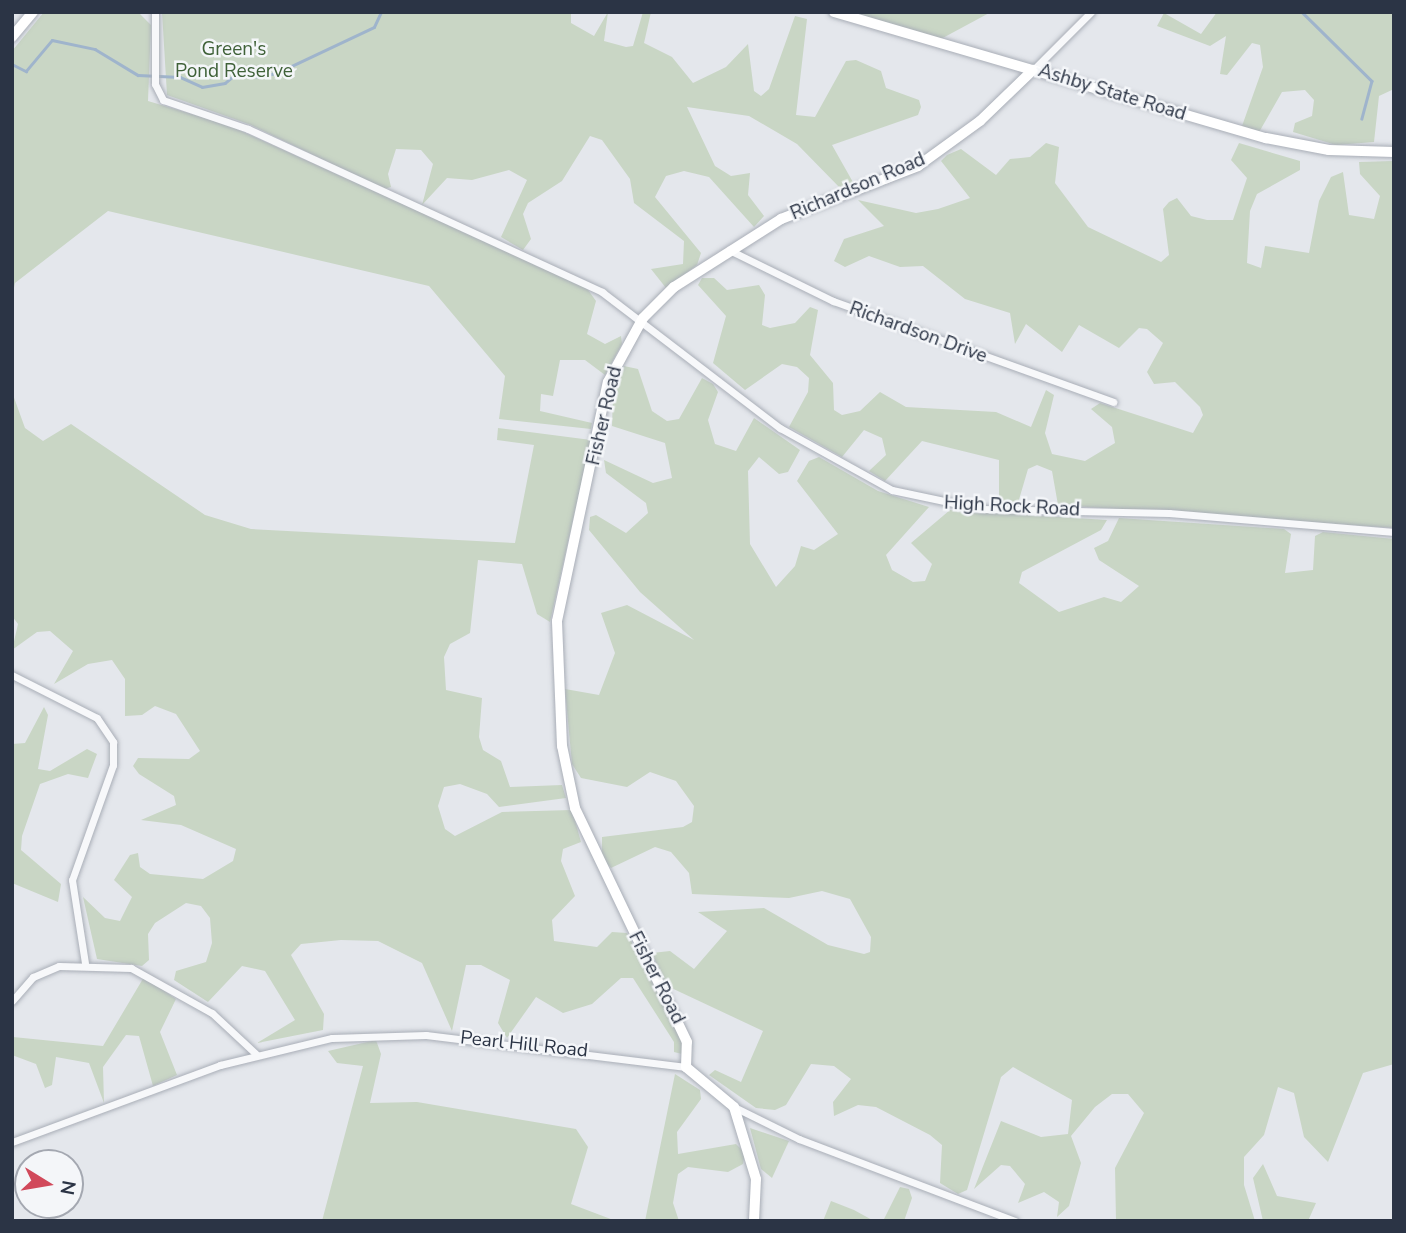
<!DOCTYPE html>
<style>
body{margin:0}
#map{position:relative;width:1406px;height:1233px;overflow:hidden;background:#e4e7ec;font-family:"Nunito Sans",sans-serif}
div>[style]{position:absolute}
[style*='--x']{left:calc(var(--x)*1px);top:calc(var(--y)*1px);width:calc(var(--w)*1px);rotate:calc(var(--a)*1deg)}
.green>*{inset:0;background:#c9d6c5}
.stream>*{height:2.5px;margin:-1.25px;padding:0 1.25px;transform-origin:1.25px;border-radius:1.25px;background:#9fb4cc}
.roads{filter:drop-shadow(0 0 2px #a9aeb7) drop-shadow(0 0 2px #a9aeb7)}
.street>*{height:7px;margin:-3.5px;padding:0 3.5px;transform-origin:3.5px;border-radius:3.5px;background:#f7f8fa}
.secondary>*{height:10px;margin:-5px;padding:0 5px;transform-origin:5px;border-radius:5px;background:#fff}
.primary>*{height:10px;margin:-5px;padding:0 5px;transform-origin:5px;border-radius:5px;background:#fff}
span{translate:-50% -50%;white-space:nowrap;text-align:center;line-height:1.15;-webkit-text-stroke:5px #f4f6f9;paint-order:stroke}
.park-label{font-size:19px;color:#3f6138}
.street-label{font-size:19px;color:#2b3445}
.frame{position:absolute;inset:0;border:14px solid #2b3445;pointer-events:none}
.north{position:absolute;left:14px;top:1149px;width:70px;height:70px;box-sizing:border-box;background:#f4f6f9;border:2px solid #a4a8b1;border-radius:50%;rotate:101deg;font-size:19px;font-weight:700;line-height:28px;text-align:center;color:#2b3445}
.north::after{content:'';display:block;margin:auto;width:24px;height:32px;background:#d1495b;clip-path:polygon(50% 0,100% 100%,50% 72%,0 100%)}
</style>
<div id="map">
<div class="green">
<div style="clip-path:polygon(44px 12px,140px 14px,151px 25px,148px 101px,228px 125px,586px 287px,596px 301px,587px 334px,605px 344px,621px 336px,622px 344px,605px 375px,585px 360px,560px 360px,553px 396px,541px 394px,540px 411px,592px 423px,591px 429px,499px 419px,505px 376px,429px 286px,108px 211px,15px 283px,12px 297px,12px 51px)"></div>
<div style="clip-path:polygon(162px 12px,571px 12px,571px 23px,594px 36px,608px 12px,604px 41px,626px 47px,633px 46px,643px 12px,651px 12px,644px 43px,672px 57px,693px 83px,726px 67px,748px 44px,754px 91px,761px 96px,769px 89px,795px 16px,807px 19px,796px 115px,815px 117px,846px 61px,856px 60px,881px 71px,886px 88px,919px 100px,921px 107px,918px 115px,832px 145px,854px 184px,842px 190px,797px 144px,749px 116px,687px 107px,715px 166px,731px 176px,750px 173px,748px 195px,764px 216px,754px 227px,709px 177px,684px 171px,666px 176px,655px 197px,701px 253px,697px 265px,666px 288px,651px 269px,683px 264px,684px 241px,634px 203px,630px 179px,602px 140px,590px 136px,562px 181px,528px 203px,523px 214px,531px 239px,523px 250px,501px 237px,527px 180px,509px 170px,472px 180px,447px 178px,422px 205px,433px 164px,421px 150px,396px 149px,388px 174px,391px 187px,384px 189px,251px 125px,167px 95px)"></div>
<div style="clip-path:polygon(848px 12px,991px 12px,939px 40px)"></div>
<div style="clip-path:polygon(1217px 12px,1394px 12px,1394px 89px,1379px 96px,1374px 142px,1336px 145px,1293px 132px,1295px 123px,1312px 116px,1314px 100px,1305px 90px,1282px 92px,1258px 134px,1242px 126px,1263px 67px,1260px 45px,1252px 43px,1227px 75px,1220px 74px,1226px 36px,1210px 46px,1157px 26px,1164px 13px,1201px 34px)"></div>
<div style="clip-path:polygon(1046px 143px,1059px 147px,1055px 183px,1088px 227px,1161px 262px,1169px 255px,1163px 209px,1169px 202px,1177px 198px,1191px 216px,1207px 220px,1233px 220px,1247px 178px,1231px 160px,1239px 143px,1300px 161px,1300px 170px,1257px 194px,1250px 211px,1247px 263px,1261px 268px,1265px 246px,1309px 253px,1319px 201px,1331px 177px,1343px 172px,1349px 215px,1374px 219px,1380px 196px,1360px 174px,1359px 162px,1394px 161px,1394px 528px,1058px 505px,1052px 471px,1037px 465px,1028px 469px,1018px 503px,999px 502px,999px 460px,922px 441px,885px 481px,869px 471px,886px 455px,882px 438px,864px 430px,842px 457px,789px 427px,808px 392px,809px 378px,797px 367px,782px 364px,745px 390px,713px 363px,726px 316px,698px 285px,702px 278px,714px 278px,727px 290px,759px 285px,765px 295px,762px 325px,770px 328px,795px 323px,810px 307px,818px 310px,810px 355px,833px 383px,834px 410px,842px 415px,860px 411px,880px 392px,906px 407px,996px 412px,1031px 427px,1046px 390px,1054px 395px,1045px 433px,1052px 454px,1085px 461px,1115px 443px,1112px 427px,1091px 409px,1100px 403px,1193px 433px,1203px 415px,1200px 407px,1175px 382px,1154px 384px,1147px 372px,1163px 343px,1147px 329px,1139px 328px,1119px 348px,1079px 325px,1062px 352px,1026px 324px,1015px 344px,1010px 313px,965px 299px,923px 266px,900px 267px,869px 256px,845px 267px,834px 261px,844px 239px,884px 226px,858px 200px,916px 213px,938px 209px,970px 198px,941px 161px,947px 155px,961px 149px,996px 175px,1010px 159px,1030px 157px)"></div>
<div style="clip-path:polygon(624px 366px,638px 369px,652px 411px,667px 421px,679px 419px,702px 378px,713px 384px,718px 392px,708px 420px,715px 444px,736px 451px,754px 418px,800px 450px,788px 472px,779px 474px,759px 457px,748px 471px,750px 544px,776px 587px,795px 566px,801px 546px,814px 550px,838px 534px,797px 481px,809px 461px,819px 457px,878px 491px,929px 507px,886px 555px,892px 570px,913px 582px,925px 581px,932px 564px,911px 543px,950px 510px,1107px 520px,1101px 530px,1022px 572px,1019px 583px,1059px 612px,1104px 597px,1121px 602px,1139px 586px,1099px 560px,1094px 548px,1108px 541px,1119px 518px,1284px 529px,1291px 534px,1285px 573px,1313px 570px,1315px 536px,1323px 532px,1394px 539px,1394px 1064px,1363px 1073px,1328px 1162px,1304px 1137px,1294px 1093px,1278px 1087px,1264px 1135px,1244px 1157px,1244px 1185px,1255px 1221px,1116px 1221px,1115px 1168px,1144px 1113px,1128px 1094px,1112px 1094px,1095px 1107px,1071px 1136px,1081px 1163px,1069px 1206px,1057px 1217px,1059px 1202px,1044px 1192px,1018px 1203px,1025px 1184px,1010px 1166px,1001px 1165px,974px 1189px,1001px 1121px,1041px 1137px,1068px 1134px,1072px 1100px,1013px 1067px,1001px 1077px,967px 1190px,958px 1194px,940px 1183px,942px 1145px,930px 1135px,876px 1107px,858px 1105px,834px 1116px,833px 1102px,851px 1079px,834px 1066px,811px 1064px,786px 1105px,775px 1110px,756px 1108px,709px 1075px,715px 1070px,741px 1082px,763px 1031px,665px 985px,652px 953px,670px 951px,694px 969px,727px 931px,698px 912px,764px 908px,828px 945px,864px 954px,870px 952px,871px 937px,850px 899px,822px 891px,789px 898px,692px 894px,689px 873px,671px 852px,655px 847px,611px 868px,602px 858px,602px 837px,683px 827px,692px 822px,694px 806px,676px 781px,650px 772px,627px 787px,581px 778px,572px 764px,565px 689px,599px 695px,615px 653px,601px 613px,627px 605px,694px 640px,640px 592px,589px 530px,590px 517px,596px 515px,626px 533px,648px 513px,646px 503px,606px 473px,604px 460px,653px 483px,672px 478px,665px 443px,612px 426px,613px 395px)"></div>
<div style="clip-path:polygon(12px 392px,25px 428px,43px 441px,71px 424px,205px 515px,251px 529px,515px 543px,534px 445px,497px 440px,498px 428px,591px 440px,550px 622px,537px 614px,522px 564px,478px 560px,470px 633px,450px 644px,444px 657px,446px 690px,482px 698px,479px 737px,483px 750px,501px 761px,510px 787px,562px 785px,566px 798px,499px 807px,487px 794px,460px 784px,444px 787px,438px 806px,445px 829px,455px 836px,502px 812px,572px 810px,581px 842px,563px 849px,561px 861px,575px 896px,552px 920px,554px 941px,597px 947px,612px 932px,627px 933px,682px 1039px,682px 1054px,674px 1052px,674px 1042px,633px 978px,621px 978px,592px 1004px,563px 1013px,536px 997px,507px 1038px,498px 1023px,510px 980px,481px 965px,466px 965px,452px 1031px,422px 963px,378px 941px,341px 940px,301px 944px,291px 955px,324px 1014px,323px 1030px,257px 1043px,295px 1020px,265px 971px,242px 966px,208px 1002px,174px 980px,176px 971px,206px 962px,212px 943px,210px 918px,201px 906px,186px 903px,155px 923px,148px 934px,149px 960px,142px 966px,97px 959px,83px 897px,105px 918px,120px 921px,132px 897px,114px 880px,130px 855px,138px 853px,140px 867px,150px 874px,203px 879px,233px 861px,236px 849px,181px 825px,141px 820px,176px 805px,174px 796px,139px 774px,133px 766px,138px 758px,189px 759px,200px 751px,176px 714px,155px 706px,142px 715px,125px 716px,125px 679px,112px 660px,88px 664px,54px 684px,73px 651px,50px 631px,37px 632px,12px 650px,18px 624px,12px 616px)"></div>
<div style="clip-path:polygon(44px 707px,48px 715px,38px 769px,50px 771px,87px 749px,97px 754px,88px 778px,68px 774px,40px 784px,22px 836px,21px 850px,61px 884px,58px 902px,12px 883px,12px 744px,25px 743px)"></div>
<div style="clip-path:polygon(144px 977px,176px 999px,160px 1032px,177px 1075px,153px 1086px,139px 1036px,126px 1035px,103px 1067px,104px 1103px,89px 1063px,56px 1057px,52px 1085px,45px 1088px,36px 1064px,12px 1055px,13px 1037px,103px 1046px)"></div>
<div style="clip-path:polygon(376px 1040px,381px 1054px,370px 1103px,417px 1102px,576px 1129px,588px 1147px,571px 1204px,616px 1221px,322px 1221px,363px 1066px,337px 1063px,328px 1051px)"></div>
<div style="clip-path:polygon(675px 1074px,700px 1090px,701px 1099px,677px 1132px,678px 1154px,736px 1144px,745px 1153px,743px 1164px,728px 1172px,688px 1167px,678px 1174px,673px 1203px,679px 1221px,645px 1221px)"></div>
<div style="clip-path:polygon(750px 1128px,789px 1141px,772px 1178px,761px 1169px)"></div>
<div style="clip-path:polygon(1263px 1164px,1277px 1196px,1316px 1203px,1308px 1221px,1263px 1221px,1253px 1178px)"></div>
<div style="clip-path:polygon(900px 1187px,909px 1189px,912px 1198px,904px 1221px,883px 1221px)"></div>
<div style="clip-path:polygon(831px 1201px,854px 1210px,874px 1221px,823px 1221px)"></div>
</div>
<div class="stream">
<div style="--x:1302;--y:12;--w:98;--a:44.6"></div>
<div style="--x:1372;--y:81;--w:39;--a:105"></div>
<div style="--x:12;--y:64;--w:16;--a:27"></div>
<div style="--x:26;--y:71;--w:40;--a:-50"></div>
<div style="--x:52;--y:40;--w:44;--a:11.8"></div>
<div style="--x:95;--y:49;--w:50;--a:31.2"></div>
<div style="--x:138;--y:75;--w:42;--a:2.7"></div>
<div style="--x:180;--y:77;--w:24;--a:24"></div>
<div style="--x:202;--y:87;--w:23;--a:-10"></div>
<div style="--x:225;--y:83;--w:17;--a:-40"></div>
<div style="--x:238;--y:72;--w:23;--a:13"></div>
<div style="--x:260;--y:77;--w:20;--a:-15"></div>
<div style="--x:279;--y:72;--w:105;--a:-25.3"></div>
<div style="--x:374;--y:27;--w:17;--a:-65"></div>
</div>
<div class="roads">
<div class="street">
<div style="--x:155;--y:12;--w:72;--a:90"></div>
<div style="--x:155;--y:84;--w:18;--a:63"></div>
<div style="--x:163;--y:100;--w:90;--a:18.8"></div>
<div style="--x:248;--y:129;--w:390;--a:24.7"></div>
<div style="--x:602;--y:292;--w:224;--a:37.4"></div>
<div style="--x:780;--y:428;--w:128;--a:29"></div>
<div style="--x:892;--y:490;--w:92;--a:11.9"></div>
<div style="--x:982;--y:509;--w:187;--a:1.2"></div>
<div style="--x:1169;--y:513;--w:226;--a:4.8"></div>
<div style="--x:1033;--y:70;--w:82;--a:-45"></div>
<div style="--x:729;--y:250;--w:116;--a:26.1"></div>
<div style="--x:833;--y:301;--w:298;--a:19.8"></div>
<div style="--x:12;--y:675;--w:95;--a:26.8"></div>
<div style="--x:97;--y:718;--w:29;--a:56"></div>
<div style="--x:113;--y:742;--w:23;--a:90"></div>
<div style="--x:113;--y:765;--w:122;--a:109.6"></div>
<div style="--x:72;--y:880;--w:84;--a:81.1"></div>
<div style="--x:12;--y:1001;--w:32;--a:-49"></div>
<div style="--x:33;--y:977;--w:28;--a:-23"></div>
<div style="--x:59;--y:966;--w:72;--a:1.6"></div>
<div style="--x:131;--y:968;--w:93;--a:29.1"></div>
<div style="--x:212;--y:1013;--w:62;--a:43"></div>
<div style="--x:734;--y:1107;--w:72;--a:26.2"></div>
<div style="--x:799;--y:1139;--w:231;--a:20.8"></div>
<div style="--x:12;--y:1142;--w:222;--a:-20.3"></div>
<div style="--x:220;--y:1065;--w:115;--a:-13.6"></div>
<div style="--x:332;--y:1038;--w:94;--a:-1.8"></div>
<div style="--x:426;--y:1035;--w:262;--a:7"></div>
</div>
<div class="secondary">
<div style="--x:12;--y:37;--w:33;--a:-50"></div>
<div style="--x:754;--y:1221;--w:42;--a:-87.3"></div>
<div style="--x:756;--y:1179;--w:75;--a:-107"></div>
<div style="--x:734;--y:1107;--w:62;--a:-140.2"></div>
<div style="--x:686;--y:1067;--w:25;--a:-88"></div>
<div style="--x:687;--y:1042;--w:259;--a:-115.6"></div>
<div style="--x:575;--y:808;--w:63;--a:-101.8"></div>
<div style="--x:562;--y:746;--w:125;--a:-92.3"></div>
<div style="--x:557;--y:621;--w:244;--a:-78"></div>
<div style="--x:608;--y:382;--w:73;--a:-61.3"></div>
<div style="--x:643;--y:318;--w:44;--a:-45"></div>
<div style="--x:674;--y:287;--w:127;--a:-32.4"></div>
<div style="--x:781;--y:219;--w:147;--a:-21.1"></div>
<div style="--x:918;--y:166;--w:77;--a:-36"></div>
<div style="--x:980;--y:121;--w:74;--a:-43.9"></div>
</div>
<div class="primary">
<div style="--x:834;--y:12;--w:450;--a:16.3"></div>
<div style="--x:1266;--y:138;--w:64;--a:10.8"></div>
<div style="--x:1329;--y:150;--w:65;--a:1.8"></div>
</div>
</div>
<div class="park-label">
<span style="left:234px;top:61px">Green's<br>Pond Reserve</span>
</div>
<div class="street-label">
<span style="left:1112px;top:93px;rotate:17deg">Ashby State Road</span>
<span style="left:858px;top:187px;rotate:-23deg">Richardson Road</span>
<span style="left:918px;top:333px;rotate:20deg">Richardson Drive</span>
<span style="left:605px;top:416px;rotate:-77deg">Fisher Road</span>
<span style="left:1012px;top:507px;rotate:3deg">High Rock Road</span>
<span style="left:656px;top:978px;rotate:63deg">Fisher Road</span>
<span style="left:524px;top:1045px;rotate:6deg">Pearl Hill Road</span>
</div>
<div class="frame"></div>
<div class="north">N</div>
</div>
